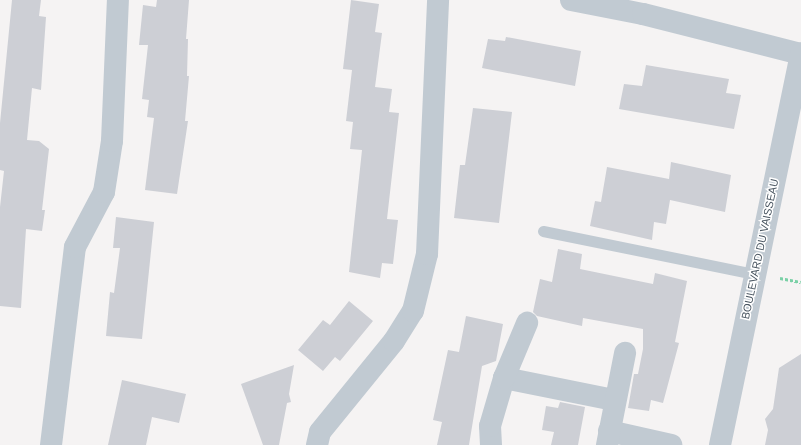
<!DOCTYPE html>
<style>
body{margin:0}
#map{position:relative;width:801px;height:445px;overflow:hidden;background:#f5f3f3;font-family:Arial,sans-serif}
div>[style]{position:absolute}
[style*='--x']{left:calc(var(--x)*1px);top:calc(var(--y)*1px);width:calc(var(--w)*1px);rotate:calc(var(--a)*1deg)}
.building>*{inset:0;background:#cdcfd5}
.path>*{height:2.5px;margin-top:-1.25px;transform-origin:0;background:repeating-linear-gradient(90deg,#7ad0a6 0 3px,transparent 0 5px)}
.service>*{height:11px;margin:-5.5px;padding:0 5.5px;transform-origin:5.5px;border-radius:5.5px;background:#c1cad2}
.minor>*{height:22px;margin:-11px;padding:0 11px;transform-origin:11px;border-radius:11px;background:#c1cad2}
span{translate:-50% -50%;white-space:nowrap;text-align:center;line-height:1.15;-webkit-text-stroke:3px #fff;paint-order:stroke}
.street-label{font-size:11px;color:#4a5661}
</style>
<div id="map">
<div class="building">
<div style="clip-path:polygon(12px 0,41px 0,39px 16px,46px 17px,41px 90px,32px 88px,27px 140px,39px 141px,49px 149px,42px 210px,45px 210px,42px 231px,26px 229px,21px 308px,0 306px,0 207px,4px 171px,0 170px,0 123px)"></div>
<div style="clip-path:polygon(157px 0,189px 0,186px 39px,188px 39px,187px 76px,189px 76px,185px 121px,188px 121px,177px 194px,145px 190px,154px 118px,147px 117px,149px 100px,142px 99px,148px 45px,139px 45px,143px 5px,156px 7px)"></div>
<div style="clip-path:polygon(351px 0,379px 4px,375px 32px,382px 33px,375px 87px,392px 89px,389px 112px,399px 113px,387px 219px,398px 220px,393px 264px,382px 263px,380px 278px,349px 272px,362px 150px,350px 149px,353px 122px,346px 121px,352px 70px,343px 69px)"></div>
<div style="clip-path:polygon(506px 37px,581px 51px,575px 86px,482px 68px,488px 39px,505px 41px)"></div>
<div style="clip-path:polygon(646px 65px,729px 79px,726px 93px,741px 95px,734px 129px,619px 109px,624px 84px,642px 86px)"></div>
<div style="clip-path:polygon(473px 108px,512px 112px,499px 223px,454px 218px,460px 165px,465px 165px)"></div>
<div style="clip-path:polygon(671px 162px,731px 175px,725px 212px,670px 200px,666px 224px,654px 222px,652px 240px,590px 226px,595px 201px,601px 202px,607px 167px,669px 179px)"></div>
<div style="clip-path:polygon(116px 217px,154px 222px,142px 339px,106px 336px,110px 292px,114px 293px,120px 248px,113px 248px)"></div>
<div style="clip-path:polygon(558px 249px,582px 254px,580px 269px,653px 284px,655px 273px,687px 281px,675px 342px,679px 343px,663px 403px,651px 400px,649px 411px,628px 408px,634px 374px,638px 374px,643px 349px,643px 329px,583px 318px,582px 326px,537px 316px,533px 312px,540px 279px,552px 282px)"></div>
<div style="clip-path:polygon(349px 301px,373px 321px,340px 361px,335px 357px,323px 371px,298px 350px,323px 320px,330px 325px)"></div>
<div style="clip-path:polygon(466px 316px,503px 324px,496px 361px,482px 366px,469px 445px,437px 445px,442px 422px,433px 420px,448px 350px,459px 352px)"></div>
<div style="clip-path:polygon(801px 354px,801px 445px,765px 445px,768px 430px,765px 419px,773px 409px,779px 368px)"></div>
<div style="clip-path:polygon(294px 365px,289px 394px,291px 402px,287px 403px,279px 445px,263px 445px,241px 384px)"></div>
<div style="clip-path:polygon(122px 380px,186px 394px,179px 423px,152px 417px,146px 445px,108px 445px)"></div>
<div style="clip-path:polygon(560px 402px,585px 407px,578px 445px,551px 445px,554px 432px,542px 430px,546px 406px,558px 408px)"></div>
</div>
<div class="path">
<div style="--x:780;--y:278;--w:21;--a:11"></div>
</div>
<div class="service">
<div style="--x:543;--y:231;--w:216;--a:11.5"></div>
</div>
<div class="minor">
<div style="--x:571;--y:0;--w:73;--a:11"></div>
<div style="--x:643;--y:14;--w:163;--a:14.2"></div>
<div style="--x:504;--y:378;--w:112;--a:11.3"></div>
<div style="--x:609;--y:431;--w:64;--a:12.7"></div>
<div style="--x:51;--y:445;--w:199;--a:-83.1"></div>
<div style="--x:75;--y:247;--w:62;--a:-62.2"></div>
<div style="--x:104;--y:192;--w:52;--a:-81.1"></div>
<div style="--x:112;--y:141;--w:141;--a:-87.6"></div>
<div style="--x:317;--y:445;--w:13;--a:-77"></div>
<div style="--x:320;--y:432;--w:117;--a:-50.9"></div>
<div style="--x:394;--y:341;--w:36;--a:-58"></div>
<div style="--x:413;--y:311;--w:59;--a:-76.2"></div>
<div style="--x:427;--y:254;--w:254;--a:-87.5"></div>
<div style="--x:491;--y:445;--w:19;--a:-93"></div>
<div style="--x:490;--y:426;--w:50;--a:-73.7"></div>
<div style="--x:504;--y:378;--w:60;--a:-67.3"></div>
<div style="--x:607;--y:445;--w:94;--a:-78.9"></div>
<div style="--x:720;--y:445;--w:400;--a:-78.3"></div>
</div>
<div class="street-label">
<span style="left:760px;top:249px;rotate:-78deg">BOULEVARD DU VAISSEAU</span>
</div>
</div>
